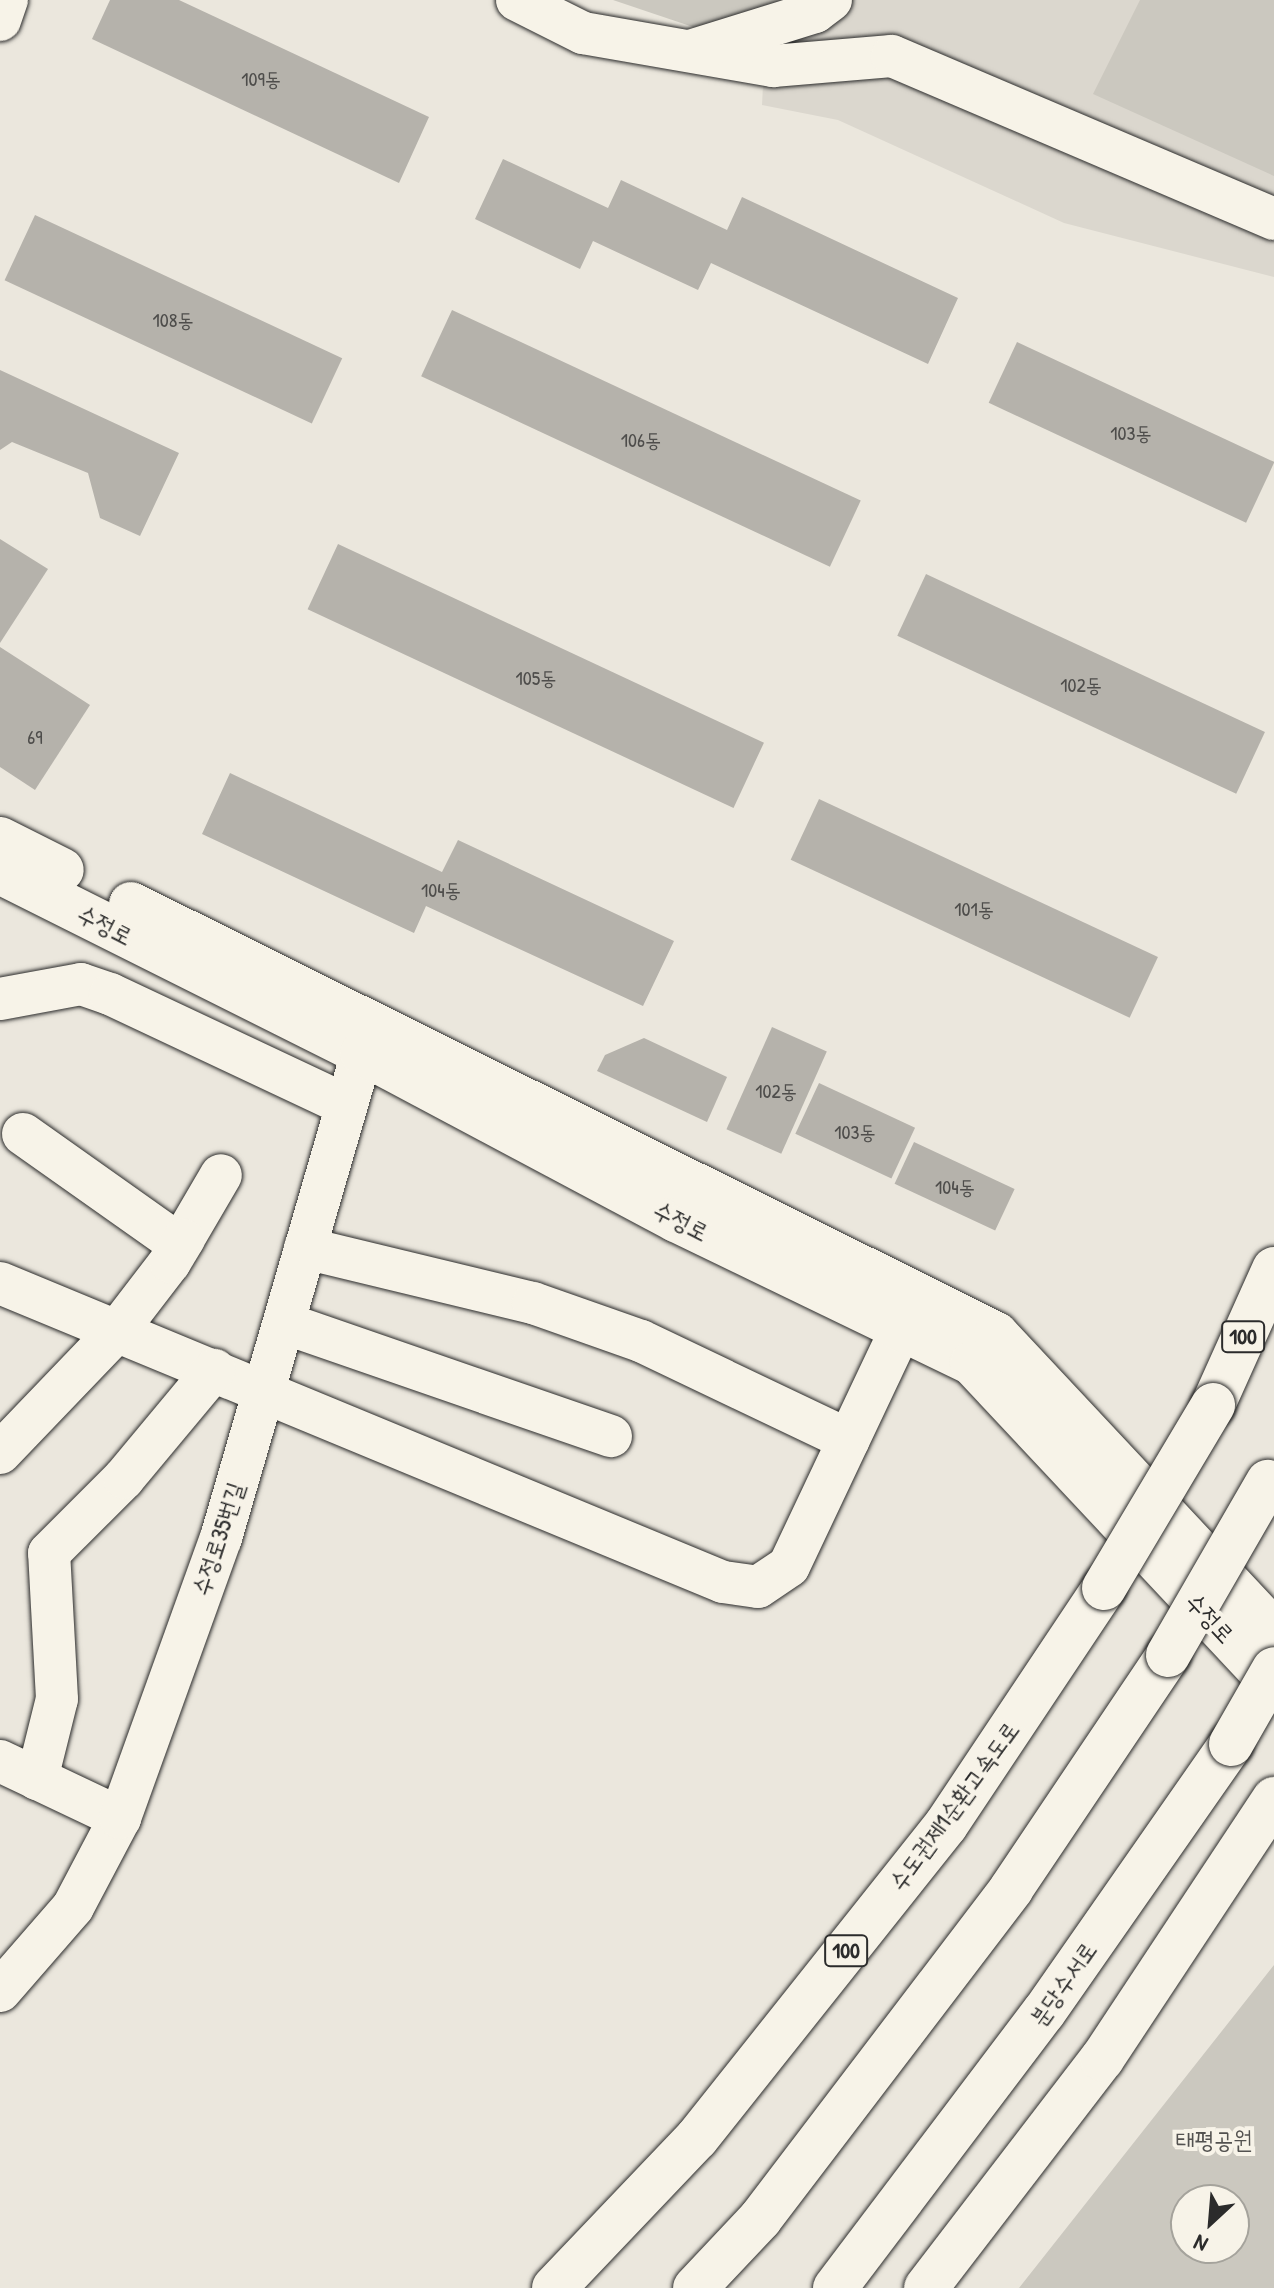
<!DOCTYPE html>
<meta charset="utf-8">
<style>
body{margin:0}
#map{position:relative;width:1274px;height:2288px;overflow:hidden;background:#ebe7dd;font-family:"Patrick Hand","Poor Story",sans-serif}
div>[style]{position:absolute}
[style*='--x']{left:calc(var(--x)*1px);top:calc(var(--y)*1px);width:calc(var(--w)*1px);rotate:calc(var(--a)*1deg)}
.built>*{inset:0;background:#dbd7ce}
.green>*{inset:0;background:#cbc8bf}
.building>*{inset:0;background:#b5b2ab;transform-origin:0 0}
.roads{filter:drop-shadow(0 0 2px #2b2b2b) drop-shadow(0 0 2px #2b2b2b)}
.minor>*{height:42px;margin:-21px;padding:0 21px;transform-origin:21px;border-radius:21px;background:#f7f3e8}
.major>*{height:44px;margin:-22px;padding:0 22px;transform-origin:22px;border-radius:22px;background:#f7f3e8}
.highway>*{height:44px;margin:-22px;padding:0 22px;transform-origin:22px;border-radius:22px;background:#f7f3e8}
.bridges{filter:drop-shadow(0 0 2px #2b2b2b) drop-shadow(0 0 2px #2b2b2b)}
.highway-bridge>*{height:44px;margin:-22px;padding:0 22px;transform-origin:22px;border-radius:22px;background:#f7f3e8}
span{translate:-50% -50%;white-space:nowrap;text-align:center;line-height:1.15;-webkit-text-stroke:8px #f7f3e8;paint-order:stroke}
.number-label{font-size:20px;color:#4e4d4b}
.number-label span{-webkit-text-stroke-width:0}
.shield-label span{padding:2px 6px;background:#f7f3e8;border:2px solid;border-radius:6px;-webkit-text-stroke-width:0}
.shield-label{font-size:22px;color:#2b2b2b;font-weight:700}
.street-label{font-size:24px;color:#2b2b2b}
.park-label{font-size:24px;color:#535250}
.north{position:absolute;left:1170px;top:2184px;width:80px;height:80px;box-sizing:border-box;background:#f7f3e8;border:2px solid #a5a39c;border-radius:50%;rotate:206deg;font-size:22px;font-weight:700;line-height:32px;text-align:center;color:#2b2b2b}
.north::after{content:'';display:block;margin:auto;width:28px;height:36px;background:#2b2b2b;clip-path:polygon(50% 0,100% 100%,50% 72%,0 100%)}
</style>
<div id="map">
<div class="built">
<div style="clip-path:polygon(833px 0,1274px 0,1274px 277px,1064px 223px,838px 120px,762px 105px,765px 44px)"></div>
</div>
<div class="green">
<div style="clip-path:polygon(613px 0,785px 0,699px 29px)"></div>
<div style="clip-path:polygon(1140px 0,1274px 0,1274px 176px,1093px 94px)"></div>
<div style="clip-path:polygon(evenodd,1274px 1965px,1274px 2288px,1019px 2288px,1274px 1965px,1186px 2200px,1234px 2200px,1234px 2248px,1186px 2248px,1186px 2200px)"></div>
</div>
<div class="building">
<div style="clip-path:polygon(110px 0,179px 0,429px 117px,399px 183px,92px 39px)"></div>
<div style="clip-path:polygon(503px 159px,608px 208px,621px 180px,727px 230px,742px 197px,958px 298px,928px 364px,711px 263px,698px 290px,593px 241px,580px 269px,475px 219px)"></div>
<div style="left:35px;top:215px;width:339px;height:72px;rotate:25deg"></div>
<div style="left:452px;top:310px;width:451px;height:73px;rotate:25deg"></div>
<div style="left:1017px;top:342px;width:284px;height:67px;rotate:25deg"></div>
<div style="clip-path:polygon(0 370px,179px 453px,140px 536px,100px 518px,88px 473px,12px 442px,0 450px)"></div>
<div style="clip-path:polygon(0 539px,48px 569px,0 643px)"></div>
<div style="left:338px;top:544px;width:470px;height:72px;rotate:25deg"></div>
<div style="left:926px;top:574px;width:374px;height:68px;rotate:25deg"></div>
<div style="clip-path:polygon(0 647px,90px 705px,35px 790px,0 767px)"></div>
<div style="clip-path:polygon(230px 773px,442px 872px,458px 840px,674px 941px,643px 1006px,426px 906px,414px 933px,202px 834px)"></div>
<div style="left:819px;top:799px;width:374px;height:67px;rotate:25deg"></div>
<div style="left:772px;top:1027px;width:60px;height:112px;rotate:24deg"></div>
<div style="clip-path:polygon(644px 1038px,727px 1077px,707px 1122px,597px 1071px,605px 1055px)"></div>
<div style="left:819px;top:1083px;width:106px;height:56px;rotate:25deg"></div>
<div style="left:914px;top:1142px;width:111px;height:46px;rotate:25deg"></div>
</div>
<div class="roads">
<div class="minor">
<div style="--x:517;--y:0;--w:74;--a:26.6"></div>
<div style="--x:583;--y:33;--w:193;--a:9.9"></div>
<div style="--x:773;--y:66;--w:119;--a:-4.8"></div>
<div style="--x:892;--y:56;--w:415;--a:23.1"></div>
<div style="--x:0;--y:20;--w:21;--a:-71"></div>
<div style="--x:693;--y:50;--w:128;--a:-17.3"></div>
<div style="--x:815;--y:12;--w:20;--a:-37"></div>
<div style="--x:0;--y:999;--w:82;--a:-10.5"></div>
<div style="--x:81;--y:984;--w:31;--a:19"></div>
<div style="--x:110;--y:994;--w:261;--a:25.2"></div>
<div style="--x:23;--y:1134;--w:176;--a:35.3"></div>
<div style="--x:167;--y:1236;--w:16;--a:14"></div>
<div style="--x:183;--y:1240;--w:75;--a:-59.7"></div>
<div style="--x:305;--y:1248;--w:235;--a:13.6"></div>
<div style="--x:533;--y:1303;--w:114;--a:19.4"></div>
<div style="--x:641;--y:1341;--w:230;--a:25.5"></div>
<div style="--x:0;--y:1283;--w:782;--a:22.47"></div>
<div style="--x:723;--y:1582;--w:35;--a:8"></div>
<div style="--x:758;--y:1587;--w:37;--a:-34"></div>
<div style="--x:789;--y:1566;--w:262;--a:-64.7"></div>
<div style="--x:284;--y:1323;--w:346;--a:19.1"></div>
<div style="--x:0;--y:1453;--w:169;--a:-46.2"></div>
<div style="--x:117;--y:1331;--w:87;--a:-52.5"></div>
<div style="--x:170;--y:1262;--w:26;--a:-59"></div>
<div style="--x:0;--y:1761;--w:133;--a:25.4"></div>
<div style="--x:37;--y:1779;--w:82;--a:-76"></div>
<div style="--x:57;--y:1699;--w:146;--a:-93.1"></div>
<div style="--x:49;--y:1553;--w:106;--a:-45"></div>
<div style="--x:124;--y:1478;--w:141;--a:-50.2"></div>
<div style="--x:0;--y:1991;--w:111;--a:-49"></div>
<div style="--x:73;--y:1907;--w:101;--a:-62.2"></div>
<div style="--x:120;--y:1818;--w:298;--a:-70.2"></div>
<div style="--x:221;--y:1538;--w:505;--a:-73.79"></div>
</div>
<div class="major">
<div style="--x:0;--y:839;--w:69;--a:26.6"></div>
<div style="--x:0;--y:872;--w:405;--a:26.6"></div>
<div style="--x:362;--y:1053;--w:356;--a:28"></div>
<div style="--x:676;--y:1220;--w:329;--a:25.8"></div>
<div style="--x:972;--y:1363;--w:442;--a:46.9"></div>
<div style="--x:131;--y:904;--w:966;--a:26.43"></div>
<div style="--x:996;--y:1334;--w:407;--a:46.9"></div>
</div>
<div class="highway">
<div style="--x:1213;--y:1405;--w:149;--a:-65.8"></div>
<div style="--x:554;--y:2288;--w:207;--a:-46.4"></div>
<div style="--x:697;--y:2138;--w:400;--a:-51.5"></div>
<div style="--x:946;--y:1825;--w:285;--a:-56.3"></div>
<div style="--x:695;--y:2288;--w:95;--a:-46.7"></div>
<div style="--x:760;--y:2219;--w:415;--a:-52.7"></div>
<div style="--x:1011;--y:1889;--w:282;--a:-56.1"></div>
<div style="--x:835;--y:2288;--w:346;--a:-52.9"></div>
<div style="--x:1044;--y:2012;--w:327;--a:-55.1"></div>
<div style="--x:926;--y:2288;--w:289;--a:-52.5"></div>
<div style="--x:1102;--y:2059;--w:312;--a:-56.5"></div>
</div>
</div>
<div class="bridges">
<div class="highway-bridge">
<div style="--x:1104;--y:1588;--w:213;--a:-59.2"></div>
<div style="--x:1168;--y:1655;--w:200;--a:-60"></div>
<div style="--x:1231;--y:1744;--w:86;--a:-60.2"></div>
</div>
</div>
<div class="number-label">
<span style="left:261px;top:78px">109동</span>
<span style="left:173px;top:319px">108동</span>
<span style="left:1131px;top:432px">103동</span>
<span style="left:641px;top:439px">106동</span>
<span style="left:536px;top:677px">105동</span>
<span style="left:1081px;top:684px">102동</span>
<span style="left:35px;top:736px">69</span>
<span style="left:441px;top:889px">104동</span>
<span style="left:974px;top:908px">101동</span>
<span style="left:776px;top:1090px">102동</span>
<span style="left:855px;top:1131px">103동</span>
<span style="left:955px;top:1186px">104동</span>
</div>
<div class="shield-label">
<span style="left:1243px;top:1337px">100</span>
<span style="left:846px;top:1951px">100</span>
</div>
<div class="street-label">
<span style="left:105px;top:925px;rotate:27deg">수정로</span>
<span style="left:681px;top:1221px;rotate:27deg">수정로</span>
<span style="left:218px;top:1539px;rotate:-72deg">수정로35번길</span>
<span style="left:1210px;top:1618px;rotate:47deg">수정로</span>
<span style="left:954px;top:1806px;rotate:-54deg">수도권제1순환고속도로</span>
<span style="left:1063px;top:1984px;rotate:-55deg">분당수서로</span>
</div>
<div class="park-label">
<span style="left:1214px;top:2140px">태평공원</span>
</div>
<div class="north">N</div>
</div>
